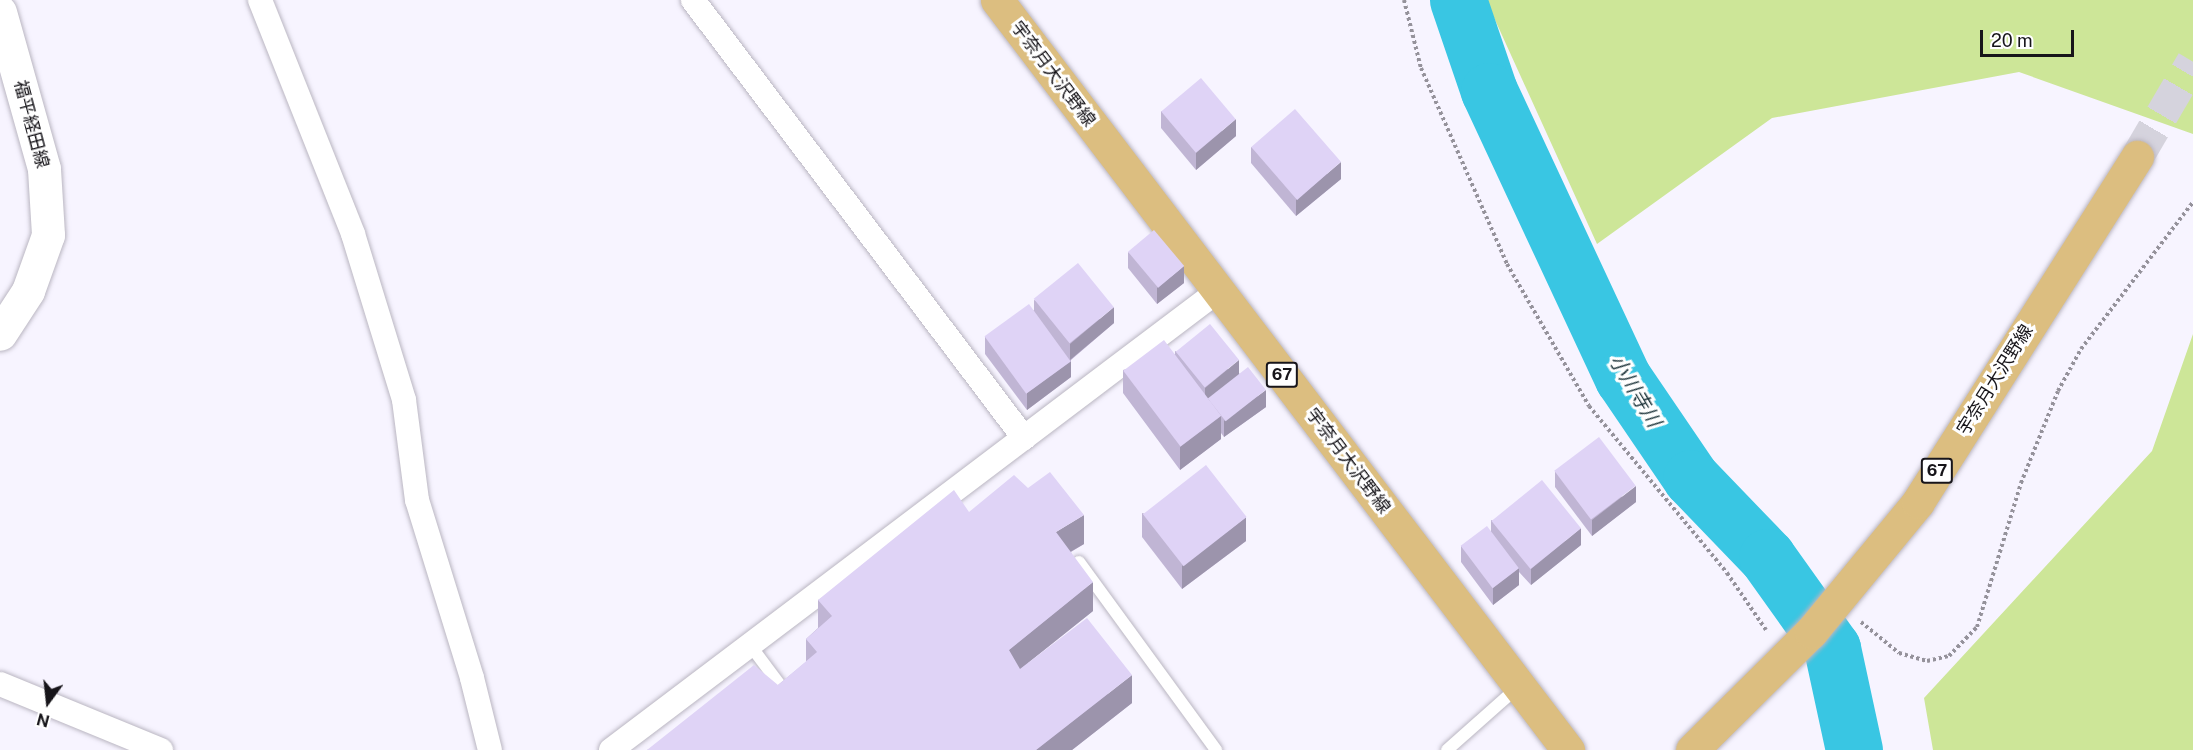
<!DOCTYPE html>
<meta charset="utf-8">
<style>
body{margin:0}
#map{position:relative;width:2193px;height:750px;overflow:hidden;background:#f7f4ff;font-family:"Public Sans","Noto Sans JP",sans-serif}
div>[style]{position:absolute}
[style*='--x']{left:calc(var(--x)*1px);top:calc(var(--y)*1px);width:calc(var(--w)*1px);rotate:calc(var(--a)*1deg)}
.green>*{inset:0;background:#cde698}
.river>*{height:57px;margin:-28.5px;padding:0 28.5px;transform-origin:28.5px;border-radius:28.5px;background:#39c6e3}
.primary-tunnel>*{height:33px;margin-top:-16.5px;transform-origin:0;background:repeating-linear-gradient(90deg,#d5d3dd 0 33px,transparent 0 49px)}
.path>*{height:4px;margin-top:-2px;transform-origin:0;background:repeating-linear-gradient(90deg,#95929b 0 3px,transparent 0 6px)}
.roads{filter:drop-shadow(0 0 2px #bab6c2) drop-shadow(0 0 2px #bab6c2)}
.service>*{height:12px;margin:-6px;padding:0 6px;transform-origin:6px;border-radius:6px;background:#fff}
.minor>*{height:24px;margin:-12px;padding:0 12px;transform-origin:12px;border-radius:12px;background:#fff}
.secondary>*{height:33px;margin:-16.5px;padding:0 16.5px;transform-origin:16.5px;border-radius:16.5px;background:#fff}
.primary>*{height:33px;margin:-16.5px;padding:0 16.5px;transform-origin:16.5px;border-radius:16.5px;background:#dcbe80}
.wall>*{inset:0;background:#c0b5d4}
.shaded-wall>*{inset:0;background:#9c94ac}
.building>*{inset:0;background:#dfd3f6;transform-origin:0 0}
span{translate:-50% -50%;white-space:nowrap;text-align:center;line-height:1.15;-webkit-text-stroke:6px #fff;paint-order:stroke}
.shield-label span{padding:2px 4px;background:#fff;border:2px solid;border-radius:4px;-webkit-text-stroke-width:0}
.shield-label{font-size:16px;color:#17151a;font-weight:700}
.street-label{font-size:18px;color:#17151a}
.water-label{font-size:20px;color:#1e353b;font-style:italic}
.north{position:absolute;left:18px;top:672px;width:60px;height:60px;-webkit-text-stroke:4px #fff;paint-order:stroke;rotate:195deg;font-size:16px;font-weight:700;line-height:24px;text-align:center;color:#17151a}
.north::after{content:'';display:block;margin:auto;width:21px;height:27px;background:#17151a;clip-path:polygon(50% 0,100% 100%,50% 72%,0 100%)}
.scale{position:absolute;left:1980px;top:30px;width:94px;height:27px;box-sizing:border-box;border:3px solid #17151a;border-top:0;padding-left:8px;font-size:18px;line-height:21px;white-space:nowrap;color:#17151a;-webkit-text-stroke:4px #fff;paint-order:stroke}
</style>
<div id="map">
<div class="green">
<div style="clip-path:polygon(1486px 0,2193px 0,2193px 134px,2019px 72px,1772px 118px,1597px 244px)"></div>
<div style="clip-path:polygon(2193px 334px,2193px 750px,1933px 750px,1924px 698px,2152px 451px)"></div>
</div>
<div class="river">
<div style="--x:1458;--y:0;--w:96;--a:71.2"></div>
<div style="--x:1489;--y:91;--w:317;--a:65"></div>
<div style="--x:1623;--y:378;--w:121;--a:55.8"></div>
<div style="--x:1691;--y:478;--w:110;--a:46.1"></div>
<div style="--x:1767;--y:557;--w:112;--a:54.5"></div>
<div style="--x:1832;--y:648;--w:104;--a:77.8"></div>
</div>
<div class="primary-tunnel">
<div style="--x:2137;--y:157;--w:111;--a:-59.7"></div>
</div>
<div class="path">
<div style="--x:1404;--y:0;--w:70;--a:76"></div>
<div style="--x:1421;--y:68;--w:214;--a:66.3"></div>
<div style="--x:1507;--y:264;--w:164;--a:60"></div>
<div style="--x:1589;--y:406;--w:217;--a:50.4"></div>
<div style="--x:1727;--y:573;--w:69;--a:55.6"></div>
<div style="--x:1861;--y:622;--w:49;--a:39.2"></div>
<div style="--x:1899;--y:653;--w:29;--a:16"></div>
<div style="--x:1927;--y:661;--w:23;--a:-13"></div>
<div style="--x:1949;--y:656;--w:40;--a:-46"></div>
<div style="--x:1977;--y:627;--w:151;--a:-73"></div>
<div style="--x:2021;--y:483;--w:99;--a:-68.1"></div>
<div style="--x:2058;--y:391;--w:48;--a:-61.3"></div>
<div style="--x:2081;--y:349;--w:185;--a:-52.7"></div>
</div>
<div class="roads">
<div class="service">
<div style="--x:1079;--y:562;--w:233;--a:53.9"></div>
<div style="--x:750;--y:645;--w:65;--a:53.1"></div>
<div style="--x:1447;--y:750;--w:95;--a:-41.6"></div>
</div>
<div class="minor">
<div style="--x:260;--y:0;--w:252;--a:68.3"></div>
<div style="--x:353;--y:234;--w:174;--a:72.9"></div>
<div style="--x:404;--y:400;--w:101;--a:82.6"></div>
<div style="--x:417;--y:500;--w:186;--a:72.8"></div>
<div style="--x:472;--y:678;--w:74;--a:76"></div>
<div style="--x:693;--y:0;--w:549;--a:52.92"></div>
<div style="--x:0;--y:684;--w:174;--a:22.3"></div>
<div style="--x:611;--y:750;--w:761;--a:-37.1"></div>
</div>
<div class="secondary">
<div style="--x:0;--y:12;--w:163;--a:74.3"></div>
<div style="--x:44;--y:169;--w:66;--a:86.5"></div>
<div style="--x:48;--y:235;--w:59;--a:109.7"></div>
<div style="--x:28;--y:291;--w:51;--a:123.1"></div>
</div>
<div class="primary">
<div style="--x:997;--y:0;--w:943;--a:52.72"></div>
<div style="--x:1692;--y:750;--w:168;--a:-44.8"></div>
<div style="--x:1811;--y:632;--w:168;--a:-50.5"></div>
<div style="--x:1918;--y:502;--w:409;--a:-57.6"></div>
</div>
</div>
<div class="wall">
<div style="clip-path:polygon(1161px 111px,1236px 136px,1196px 170px,1161px 128px)"></div>
<div style="clip-path:polygon(1251px 147px,1341px 179px,1296px 216px,1251px 163px)"></div>
<div style="clip-path:polygon(1128px 252px,1184px 283px,1157px 304px,1128px 268px)"></div>
<div style="clip-path:polygon(1034px 300px,1114px 323px,1071px 360px,1071px 377px,1027px 410px,985px 354px,985px 337px,1034px 310px)"></div>
<div style="clip-path:polygon(1175px 351px,1239px 373px,1266px 407px,1224px 437px,1221px 433px,1221px 439px,1180px 470px,1123px 393px,1123px 370px,1175px 354px)"></div>
<div style="clip-path:polygon(1555px 471px,1636px 502px,1592px 536px,1555px 487px)"></div>
<div style="clip-path:polygon(969px 512px,1084px 544px,1071px 552px,1093px 611px,1028px 663px,1132px 703px,1072px 750px,647px 750px,778px 685px,806px 662px,806px 639px,818px 628px,818px 600px)"></div>
<div style="clip-path:polygon(1142px 513px,1246px 541px,1182px 589px,1142px 537px)"></div>
<div style="clip-path:polygon(1491px 520px,1581px 545px,1531px 585px,1519px 572px,1519px 585px,1493px 605px,1461px 562px,1461px 546px,1491px 531px)"></div>
</div>
<div class="shaded-wall">
<div style="clip-path:polygon(1236px 119px,1236px 136px,1196px 170px,1196px 153px)"></div>
<div style="clip-path:polygon(1341px 162px,1341px 179px,1296px 216px,1296px 200px)"></div>
<div style="clip-path:polygon(1184px 266px,1184px 283px,1157px 304px,1157px 288px)"></div>
<div style="clip-path:polygon(1114px 307px,1114px 323px,1070px 360px,1070px 344px)"></div>
<div style="clip-path:polygon(1239px 360px,1239px 377px,1205px 405px,1205px 388px)"></div>
<div style="clip-path:polygon(1071px 361px,1071px 377px,1027px 410px,1027px 393px)"></div>
<div style="clip-path:polygon(1266px 390px,1266px 407px,1224px 437px,1224px 421px)"></div>
<div style="clip-path:polygon(1221px 416px,1221px 439px,1180px 470px,1180px 447px)"></div>
<div style="clip-path:polygon(1636px 486px,1636px 502px,1592px 536px,1592px 520px)"></div>
<div style="clip-path:polygon(1084px 515px,1084px 544px,1056px 560px,1056px 532px)"></div>
<div style="clip-path:polygon(1246px 517px,1246px 541px,1182px 589px,1182px 566px)"></div>
<div style="clip-path:polygon(1581px 528px,1581px 545px,1531px 585px,1531px 569px)"></div>
<div style="clip-path:polygon(1519px 568px,1519px 585px,1493px 605px,1493px 588px)"></div>
<div style="clip-path:polygon(1093px 582px,1093px 611px,1009px 678px,1009px 650px)"></div>
<div style="clip-path:polygon(1132px 675px,1132px 703px,1072px 750px,1036px 750px)"></div>
</div>
<div class="building">
<div style="left:1201px;top:78px;width:54px;height:52px;rotate:50deg"></div>
<div style="left:1295px;top:109px;width:70px;height:58px;rotate:49deg"></div>
<div style="left:1154px;top:230px;width:47px;height:34px;rotate:50deg"></div>
<div style="left:1078px;top:263px;width:57px;height:57px;rotate:51deg"></div>
<div style="left:1029px;top:304px;width:71px;height:55px;rotate:54deg"></div>
<div style="left:1210px;top:324px;width:46px;height:44px;rotate:51deg"></div>
<div style="left:1164px;top:340px;width:95px;height:51px;rotate:53deg"></div>
<div style="left:1248px;top:367px;width:29px;height:51px;rotate:52deg"></div>
<div style="left:1599px;top:437px;width:61px;height:56px;rotate:53deg"></div>
<div style="left:1206px;top:465px;width:66px;height:80px;rotate:52deg"></div>
<div style="clip-path:polygon(1050px 472px,1084px 515px,1056px 532px,1093px 582px,1009px 650px,1020px 669px,1087px 618px,1132px 675px,1036px 750px,647px 750px,754px 665px,778px 685px,817px 652px,806px 639px,832px 616px,818px 600px,954px 490px,969px 512px,1014px 475px,1028px 488px)"></div>
<div style="left:1542px;top:480px;width:62px;height:65px;rotate:51deg"></div>
<div style="left:1487px;top:526px;width:53px;height:33px;rotate:53deg"></div>
</div>
<div class="shield-label">
<span style="left:1282px;top:375px">67</span>
<span style="left:1937px;top:471px">67</span>
</div>
<div class="street-label">
<span style="left:1053px;top:74px;rotate:53deg">宇奈月大沢野線</span>
<span style="left:31px;top:124px;rotate:75deg">福平経田線</span>
<span style="left:1995px;top:380px;rotate:-58deg">宇奈月大沢野線</span>
<span style="left:1348px;top:461px;rotate:53deg">宇奈月大沢野線</span>
</div>
<div class="water-label">
<span style="left:1635px;top:391px;rotate:59deg">小川寺川</span>
</div>
<div class="north">N</div>
<div class="scale">20 m</div>
</div>
